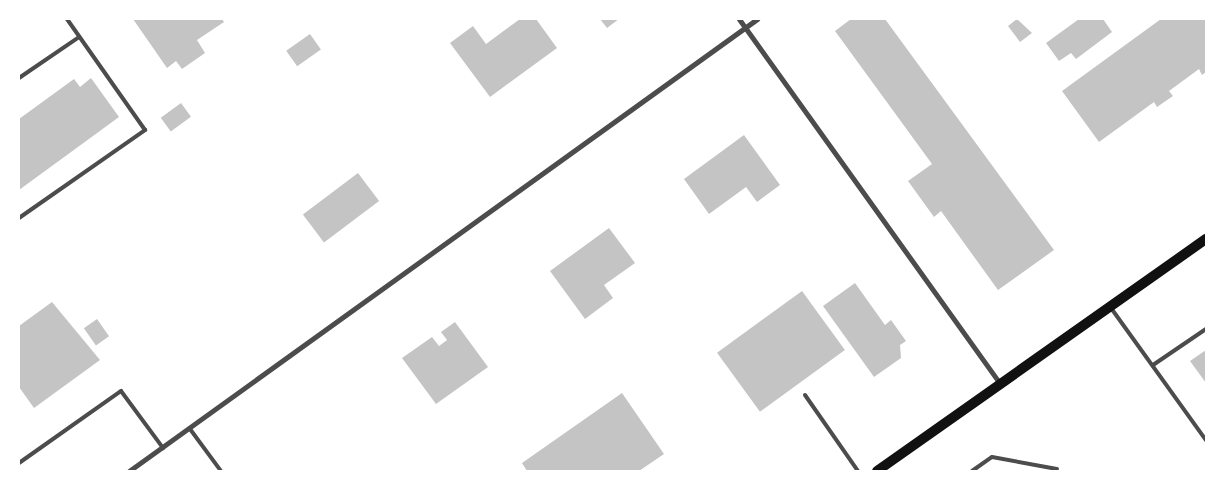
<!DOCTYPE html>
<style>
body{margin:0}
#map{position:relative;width:1225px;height:490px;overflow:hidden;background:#fff;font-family:Lora,serif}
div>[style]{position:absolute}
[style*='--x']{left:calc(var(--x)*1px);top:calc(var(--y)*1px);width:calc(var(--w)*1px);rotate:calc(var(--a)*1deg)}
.building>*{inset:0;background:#c4c4c4;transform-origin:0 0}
.service>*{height:4px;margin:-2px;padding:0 2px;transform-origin:2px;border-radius:2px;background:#4c4c4c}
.minor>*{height:5px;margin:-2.5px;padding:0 2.5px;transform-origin:2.5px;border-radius:2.5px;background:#4c4c4c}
.secondary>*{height:10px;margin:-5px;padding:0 5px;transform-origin:5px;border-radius:5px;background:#111}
span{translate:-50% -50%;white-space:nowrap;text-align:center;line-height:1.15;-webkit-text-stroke:4.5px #fff;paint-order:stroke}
.frame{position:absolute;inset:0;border:20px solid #fff;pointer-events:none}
</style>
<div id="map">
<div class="building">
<div style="clip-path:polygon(133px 19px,222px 19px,224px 22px,197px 40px,205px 53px,182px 69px,176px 61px,167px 68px)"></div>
<div style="clip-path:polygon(520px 19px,536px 19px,557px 48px,490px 97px,450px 43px,473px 26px,486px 44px)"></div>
<div style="clip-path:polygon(600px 19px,619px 19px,607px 28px)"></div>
<div style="clip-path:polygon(851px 19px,885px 19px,1054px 250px,998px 290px,941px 211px,934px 217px,908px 181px,932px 164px,835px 31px)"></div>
<div style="clip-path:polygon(1017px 19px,1032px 33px,1020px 42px,1008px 26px)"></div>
<div style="clip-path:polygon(1079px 19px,1103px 19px,1112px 32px,1076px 59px,1071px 53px,1059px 61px,1046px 43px)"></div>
<div style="clip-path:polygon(1161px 19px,1206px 19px,1206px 72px,1202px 75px,1199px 69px,1169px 91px,1173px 96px,1157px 107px,1154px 102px,1099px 142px,1062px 91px)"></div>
<div style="left:310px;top:34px;width:19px;height:29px;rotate:55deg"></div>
<div style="clip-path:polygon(91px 78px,119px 117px,19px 190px,19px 119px,74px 79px,80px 87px)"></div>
<div style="left:181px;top:103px;width:17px;height:25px;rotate:54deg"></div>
<div style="clip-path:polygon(744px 135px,780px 185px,757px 202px,746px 187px,709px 214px,684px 179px)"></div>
<div style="left:358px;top:173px;width:35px;height:69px;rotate:53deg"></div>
<div style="clip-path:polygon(609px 228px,635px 263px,604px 285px,613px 298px,585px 319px,550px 271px)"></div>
<div style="clip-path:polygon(855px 283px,885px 325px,891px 320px,906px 341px,900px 345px,901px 358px,874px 377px,823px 306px)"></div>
<div style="left:802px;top:291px;width:73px;height:105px;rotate:54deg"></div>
<div style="clip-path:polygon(52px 302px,100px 360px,34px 408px,19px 387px,19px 326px)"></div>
<div style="left:97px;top:319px;width:21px;height:16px;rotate:55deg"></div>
<div style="clip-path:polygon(455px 322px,488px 367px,436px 404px,402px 358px,432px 337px,439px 346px,447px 340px,441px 332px)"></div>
<div style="clip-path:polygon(1206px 350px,1206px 383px,1190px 361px)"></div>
<div style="clip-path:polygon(622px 393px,664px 454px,639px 471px,527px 471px,522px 463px)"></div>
</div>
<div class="service">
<div style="--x:19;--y:78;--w:73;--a:-34.3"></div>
<div style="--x:19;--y:218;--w:154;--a:-34.9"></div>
<div style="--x:145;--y:130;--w:136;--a:-125.1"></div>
<div style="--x:1111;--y:308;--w:163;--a:54.3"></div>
<div style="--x:1153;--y:365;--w:64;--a:-34.2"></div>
<div style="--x:805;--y:395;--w:93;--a:55.1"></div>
<div style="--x:190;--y:429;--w:52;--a:53.6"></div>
<div style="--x:19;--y:463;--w:125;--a:-35.2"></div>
<div style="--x:121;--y:391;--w:71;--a:53.6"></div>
<div style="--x:972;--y:471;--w:24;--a:-35"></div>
<div style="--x:992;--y:457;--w:66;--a:10.5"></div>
</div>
<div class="minor">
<div style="--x:739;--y:19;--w:449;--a:54.4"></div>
<div style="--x:129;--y:471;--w:774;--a:-35.74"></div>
</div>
<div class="secondary">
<div style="--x:877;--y:471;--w:403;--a:-35.2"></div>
</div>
<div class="frame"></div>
</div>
